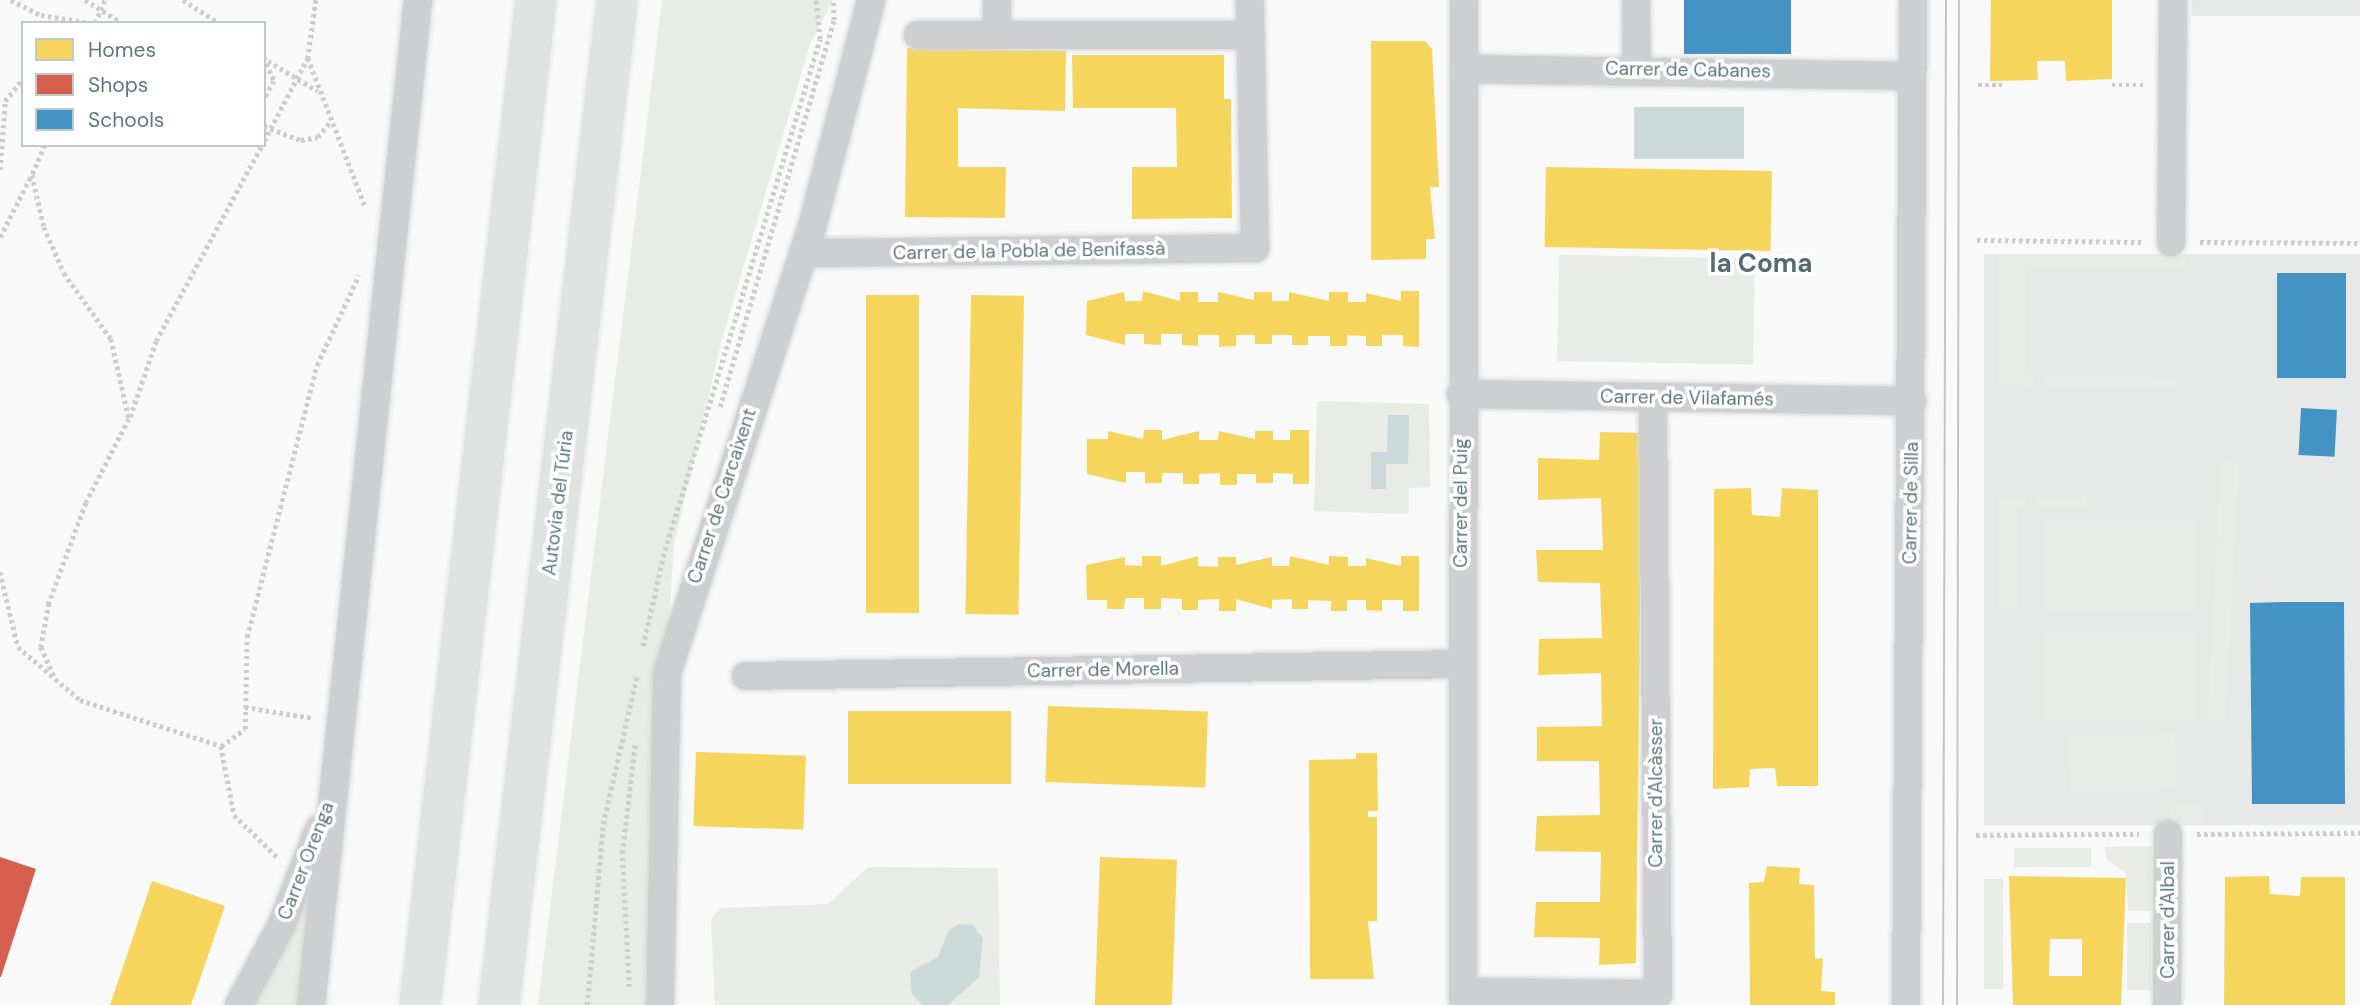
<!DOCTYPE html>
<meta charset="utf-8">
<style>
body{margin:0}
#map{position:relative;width:2360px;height:1005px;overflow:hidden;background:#f9f9f9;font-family:"DM Sans",sans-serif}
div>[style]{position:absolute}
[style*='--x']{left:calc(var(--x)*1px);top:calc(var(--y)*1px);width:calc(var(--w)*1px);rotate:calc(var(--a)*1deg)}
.built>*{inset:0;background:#e7e9e9;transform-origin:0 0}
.green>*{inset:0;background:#e9ebe6;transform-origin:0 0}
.water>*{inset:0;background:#ccd9d9;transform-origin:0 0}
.homes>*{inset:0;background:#f6d55c;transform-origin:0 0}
.shops>*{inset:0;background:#d6604d}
.schools>*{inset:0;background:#4393c3;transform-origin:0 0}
.path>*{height:4.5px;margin-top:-2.25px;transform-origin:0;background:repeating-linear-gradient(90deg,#cccece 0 3.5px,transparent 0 7px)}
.roads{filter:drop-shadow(0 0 2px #d6d7d7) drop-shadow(0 0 2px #d6d7d7)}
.minor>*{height:28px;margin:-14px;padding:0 14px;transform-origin:14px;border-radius:14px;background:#cecfd0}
.highway>*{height:38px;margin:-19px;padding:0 19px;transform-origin:19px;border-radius:19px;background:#e1e2e2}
.tram>*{height:2px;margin:-1px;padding:0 1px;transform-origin:1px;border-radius:1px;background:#c3c5c5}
span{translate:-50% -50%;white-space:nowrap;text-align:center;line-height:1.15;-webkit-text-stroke:7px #fff;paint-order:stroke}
.street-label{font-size:19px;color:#5e787f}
.district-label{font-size:26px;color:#566b6f;font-weight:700}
.legend{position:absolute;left:21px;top:21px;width:245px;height:126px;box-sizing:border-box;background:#fff;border:2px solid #bfc9cc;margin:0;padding:9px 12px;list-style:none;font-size:21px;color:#5e787f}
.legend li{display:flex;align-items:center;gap:14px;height:35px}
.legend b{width:35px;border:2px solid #bfc9cc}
</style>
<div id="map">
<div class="built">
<div style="left:2191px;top:0;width:169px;height:16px"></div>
<div style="left:1984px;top:254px;width:376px;height:571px"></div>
</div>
<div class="green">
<div style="clip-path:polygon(662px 0,833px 0,810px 44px,721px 342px,674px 545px,661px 730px,667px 1005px,538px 1005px)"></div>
<div style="clip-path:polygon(1998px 254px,2185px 255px,2185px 268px,2026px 268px,2025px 374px,2034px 375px,2034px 387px,1998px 386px)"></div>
<div style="left:1559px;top:255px;width:196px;height:106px;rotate:1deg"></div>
<div style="left:2044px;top:375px;width:132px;height:12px;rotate:1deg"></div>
<div style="clip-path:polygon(1317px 401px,1429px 404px,1430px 487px,1409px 488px,1409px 514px,1314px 511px)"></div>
<div style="left:2221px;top:459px;width:18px;height:262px;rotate:3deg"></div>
<div style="clip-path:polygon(1999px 497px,2026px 497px,2026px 508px,2017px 508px,2017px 609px,1999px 609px)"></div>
<div style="left:2036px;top:497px;width:51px;height:12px"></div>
<div style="left:2045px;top:518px;width:152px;height:95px"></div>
<div style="left:2044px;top:632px;width:153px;height:89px"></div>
<div style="left:2175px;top:733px;width:56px;height:106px;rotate:89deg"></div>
<div style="left:2170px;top:805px;width:35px;height:19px"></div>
<div style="clip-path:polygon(2151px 846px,2151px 911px,2128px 911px,2126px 873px,2106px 859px,2105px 847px)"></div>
<div style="left:2014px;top:848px;width:77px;height:19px"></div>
<div style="clip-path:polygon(868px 867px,998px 868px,1000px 1005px,715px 1005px,711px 920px,721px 908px,828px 904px)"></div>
<div style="clip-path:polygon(312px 874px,298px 1005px,246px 1005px)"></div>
<div style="left:1984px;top:879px;width:19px;height:110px"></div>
<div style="left:2127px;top:923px;width:24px;height:67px"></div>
</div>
<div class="water">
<div style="left:1634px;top:107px;width:110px;height:52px"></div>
<div style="clip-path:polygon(1388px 415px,1409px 415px,1408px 464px,1386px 464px,1386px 489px,1371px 489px,1371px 452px,1387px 452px)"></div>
<div style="clip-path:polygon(959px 924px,972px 925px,983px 938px,979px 977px,948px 1005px,923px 1005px,912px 994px,910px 972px,938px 957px,949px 930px)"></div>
</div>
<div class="homes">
<div style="clip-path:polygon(1991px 0,2112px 0,2112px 79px,2066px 81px,2065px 61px,2037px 61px,2038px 80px,1990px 81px)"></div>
<div style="clip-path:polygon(1371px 41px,1425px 41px,1432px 49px,1439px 187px,1430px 187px,1435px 239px,1426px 239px,1426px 259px,1371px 260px)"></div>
<div style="clip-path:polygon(907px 48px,1066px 51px,1065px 111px,958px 108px,958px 167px,1006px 167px,1005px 218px,905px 217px)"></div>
<div style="clip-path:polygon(1072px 55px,1224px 55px,1224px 99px,1231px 99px,1232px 218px,1132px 219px,1132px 167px,1177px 167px,1176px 108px,1073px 108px)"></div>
<div style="left:1546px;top:167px;width:226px;height:80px;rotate:1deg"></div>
<div style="clip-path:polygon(1143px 291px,1180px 301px,1180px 292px,1198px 292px,1198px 302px,1218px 302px,1218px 292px,1254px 300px,1254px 292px,1272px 292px,1272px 301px,1289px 301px,1289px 292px,1329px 301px,1329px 292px,1348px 292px,1348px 302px,1366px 302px,1366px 293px,1401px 301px,1401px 291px,1419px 291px,1419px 347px,1403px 346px,1403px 335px,1382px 335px,1382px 346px,1366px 346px,1366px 336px,1347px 335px,1347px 346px,1330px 346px,1330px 336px,1308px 336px,1308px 345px,1292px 345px,1292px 335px,1272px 335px,1272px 344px,1255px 344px,1255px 335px,1236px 335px,1236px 346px,1219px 347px,1219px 335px,1198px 335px,1198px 346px,1182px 345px,1182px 334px,1161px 334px,1161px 345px,1144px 344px,1144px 334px,1125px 334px,1125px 345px,1086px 335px,1087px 301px,1124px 292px,1125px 301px,1142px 301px)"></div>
<div style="left:866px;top:295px;width:53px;height:318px"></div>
<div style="left:971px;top:295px;width:53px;height:319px;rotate:1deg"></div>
<div style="clip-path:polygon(1144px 430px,1162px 430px,1162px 440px,1199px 431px,1199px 440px,1218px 440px,1219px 431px,1255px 439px,1255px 431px,1273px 431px,1273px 440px,1290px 440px,1290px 430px,1309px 430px,1309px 484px,1293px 484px,1293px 474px,1273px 473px,1273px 483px,1256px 483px,1256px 474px,1237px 474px,1237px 485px,1220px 485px,1220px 473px,1199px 474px,1199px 484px,1183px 484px,1183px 473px,1162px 473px,1162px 483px,1145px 483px,1145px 472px,1126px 472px,1126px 483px,1087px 474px,1087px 439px,1108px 439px,1108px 431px,1143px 439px)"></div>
<div style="clip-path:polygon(1600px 432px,1642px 433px,1636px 963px,1599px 965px,1600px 938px,1534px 937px,1536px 902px,1600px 902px,1601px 852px,1535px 851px,1537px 816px,1600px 815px,1599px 761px,1537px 761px,1537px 727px,1602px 726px,1601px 673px,1538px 675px,1539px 639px,1602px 638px,1600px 583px,1538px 582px,1536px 550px,1603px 550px,1601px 498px,1538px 500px,1538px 458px,1599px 460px)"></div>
<div style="clip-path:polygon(1751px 488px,1752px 515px,1780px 517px,1782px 488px,1818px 490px,1818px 786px,1777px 786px,1775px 768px,1750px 769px,1749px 787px,1713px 789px,1714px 489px)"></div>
<div style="clip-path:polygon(1142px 556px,1161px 556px,1161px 566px,1198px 556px,1198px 566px,1218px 567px,1218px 557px,1236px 557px,1236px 565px,1272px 557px,1272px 566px,1289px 566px,1290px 556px,1329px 565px,1329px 556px,1348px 557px,1348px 566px,1366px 566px,1366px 558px,1401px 566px,1401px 556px,1419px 556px,1419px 611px,1403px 611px,1403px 600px,1382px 600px,1382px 611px,1366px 610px,1366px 600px,1347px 600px,1347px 611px,1331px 611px,1331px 601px,1308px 600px,1308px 609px,1292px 609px,1292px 599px,1272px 600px,1272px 609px,1236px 599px,1236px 611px,1219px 611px,1219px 599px,1198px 600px,1198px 610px,1182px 610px,1182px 599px,1161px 598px,1161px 609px,1144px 609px,1144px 598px,1125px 598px,1124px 609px,1107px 609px,1107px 600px,1087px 600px,1086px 565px,1125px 557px,1125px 565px,1142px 566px)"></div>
<div style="left:1048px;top:706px;width:160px;height:76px;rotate:2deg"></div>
<div style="left:848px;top:711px;width:163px;height:73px"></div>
<div style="left:696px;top:752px;width:110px;height:74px;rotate:2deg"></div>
<div style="clip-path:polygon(1356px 753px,1377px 753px,1378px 811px,1368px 811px,1368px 817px,1377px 817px,1377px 921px,1368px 921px,1374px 979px,1310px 979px,1309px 760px,1356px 759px)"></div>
<div style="left:1100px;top:857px;width:77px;height:148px;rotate:2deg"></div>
<div style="clip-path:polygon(1767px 866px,1800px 868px,1799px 884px,1814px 885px,1815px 959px,1823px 958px,1821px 991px,1835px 992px,1835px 1005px,1750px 1005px,1749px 883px,1764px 882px)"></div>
<div style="clip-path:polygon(evenodd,2009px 876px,2126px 878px,2121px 1005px,2013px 1005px,2009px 876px,2050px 939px,2082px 939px,2082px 976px,2049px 976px,2050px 939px)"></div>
<div style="clip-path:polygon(2269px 876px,2270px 894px,2300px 896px,2301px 877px,2345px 877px,2345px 1005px,2224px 1005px,2225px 877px)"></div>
<div style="clip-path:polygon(152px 881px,225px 906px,191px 1005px,110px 1005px)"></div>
</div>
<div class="shops">
<div style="clip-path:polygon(0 857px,36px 869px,1px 977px,0 977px)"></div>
</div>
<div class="schools">
<div style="left:1684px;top:0;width:107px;height:54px"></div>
<div style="left:2277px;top:273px;width:69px;height:105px"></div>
<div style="left:2301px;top:408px;width:36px;height:47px;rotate:3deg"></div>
<div style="clip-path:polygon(2282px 602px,2344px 602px,2345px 804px,2252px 804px,2250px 603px)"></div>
</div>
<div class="path">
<div style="--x:11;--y:0;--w:34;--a:27"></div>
<div style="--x:41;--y:15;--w:50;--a:9.3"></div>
<div style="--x:85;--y:0;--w:44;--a:31.9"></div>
<div style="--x:183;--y:0;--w:43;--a:32.6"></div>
<div style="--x:316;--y:0;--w:59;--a:97.9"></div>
<div style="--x:308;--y:58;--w:161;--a:68.9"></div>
<div style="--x:95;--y:23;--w:25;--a:-67"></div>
<div style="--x:264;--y:57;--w:26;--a:67"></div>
<div style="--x:274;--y:81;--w:21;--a:119"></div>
<div style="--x:268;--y:61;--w:58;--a:31"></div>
<div style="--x:1978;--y:85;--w:24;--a:0"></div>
<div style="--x:2112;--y:85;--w:34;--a:0"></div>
<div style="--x:264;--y:126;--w:40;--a:21"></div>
<div style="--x:301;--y:140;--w:17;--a:-10"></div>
<div style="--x:318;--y:137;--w:18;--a:-52"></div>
<div style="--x:264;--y:141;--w:93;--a:-62.3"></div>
<div style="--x:45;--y:145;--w:33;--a:113"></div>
<div style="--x:32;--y:175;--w:53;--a:77"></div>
<div style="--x:44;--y:227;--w:50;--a:66.5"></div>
<div style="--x:64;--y:273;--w:81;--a:54.5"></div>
<div style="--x:111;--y:339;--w:82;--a:77.3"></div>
<div style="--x:129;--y:419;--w:94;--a:117.1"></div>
<div style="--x:86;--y:503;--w:107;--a:110.3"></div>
<div style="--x:49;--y:603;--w:45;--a:100.3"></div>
<div style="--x:41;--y:647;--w:34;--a:66"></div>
<div style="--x:0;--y:170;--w:69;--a:-85.9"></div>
<div style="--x:5;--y:101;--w:28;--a:-51"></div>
<div style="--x:0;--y:237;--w:68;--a:-63.1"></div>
<div style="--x:1977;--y:240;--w:165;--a:0.7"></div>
<div style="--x:2200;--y:242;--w:160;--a:0.4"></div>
<div style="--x:720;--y:407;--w:403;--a:-73.6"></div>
<div style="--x:834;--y:20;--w:20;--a:-93"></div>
<div style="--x:130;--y:417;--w:80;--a:-71.1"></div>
<div style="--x:156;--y:341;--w:223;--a:-61.6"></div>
<div style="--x:0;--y:572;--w:77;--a:76.5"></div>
<div style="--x:18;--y:647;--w:82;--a:40.5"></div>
<div style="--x:80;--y:700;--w:148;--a:18.1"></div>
<div style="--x:221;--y:746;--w:29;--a:-35"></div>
<div style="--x:245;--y:729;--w:92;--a:-88.8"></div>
<div style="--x:247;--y:637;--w:281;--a:-75.6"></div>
<div style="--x:317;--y:365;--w:99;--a:-65"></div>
<div style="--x:643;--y:646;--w:91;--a:-77.3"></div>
<div style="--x:663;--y:557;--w:541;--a:-73.14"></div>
<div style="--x:820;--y:39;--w:39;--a:-96"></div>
<div style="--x:245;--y:707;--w:69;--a:9.2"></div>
<div style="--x:221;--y:746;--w:70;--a:79.3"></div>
<div style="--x:234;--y:815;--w:62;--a:44.3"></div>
<div style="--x:2197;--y:834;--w:163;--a:-0.4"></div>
<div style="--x:1976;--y:835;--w:163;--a:-0.4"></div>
<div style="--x:629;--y:987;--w:134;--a:-93"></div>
<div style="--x:622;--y:853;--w:109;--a:-83.1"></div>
<div style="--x:587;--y:1005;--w:182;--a:-84.9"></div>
<div style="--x:603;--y:824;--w:153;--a:-77.1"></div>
</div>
<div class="roads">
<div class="minor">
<div style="--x:997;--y:0;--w:35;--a:90"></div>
<div style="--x:1636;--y:0;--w:68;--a:89.2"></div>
<div style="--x:918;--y:35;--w:333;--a:0"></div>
<div style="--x:1464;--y:69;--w:447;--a:0.9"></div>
<div style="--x:2171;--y:242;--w:242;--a:-89.5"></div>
<div style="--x:803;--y:253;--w:452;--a:-0.6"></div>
<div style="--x:1255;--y:248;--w:248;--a:-91.2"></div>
<div style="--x:1461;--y:394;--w:451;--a:0.9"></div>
<div style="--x:746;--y:676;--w:714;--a:-0.96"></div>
<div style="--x:1463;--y:992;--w:195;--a:0.6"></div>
<div style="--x:1658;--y:994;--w:596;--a:-90.48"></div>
<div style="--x:239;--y:1005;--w:92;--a:-62"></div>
<div style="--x:282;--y:924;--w:102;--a:-68.7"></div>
<div style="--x:311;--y:1005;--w:1011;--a:-83.92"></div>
<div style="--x:660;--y:1005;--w:332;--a:-88.8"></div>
<div style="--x:667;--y:673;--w:465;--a:-72"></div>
<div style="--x:811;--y:231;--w:239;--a:-75.4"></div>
<div style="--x:1463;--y:1005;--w:1005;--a:-89.94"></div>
<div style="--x:1906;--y:1005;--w:1005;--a:-89.6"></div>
<div style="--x:2167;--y:1005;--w:171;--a:-89.7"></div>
</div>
<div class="highway">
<div style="--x:420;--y:1005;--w:1012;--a:-83.42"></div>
<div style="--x:499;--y:1005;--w:1012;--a:-83.3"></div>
</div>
</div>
<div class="tram">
<div style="--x:1943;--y:1005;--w:1005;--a:-89.83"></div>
<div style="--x:1957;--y:1005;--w:1005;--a:-89.89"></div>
</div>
<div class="street-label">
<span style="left:1688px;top:70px;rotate:1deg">Carrer de Cabanes</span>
<span style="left:1029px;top:251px;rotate:-1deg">Carrer de la Pobla de Benifassà</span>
<span style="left:1687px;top:398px;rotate:1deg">Carrer de Vilafamés</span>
<span style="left:722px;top:496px;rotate:-72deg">Carrer de Carcaixent</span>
<span style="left:558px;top:503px;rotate:-83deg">Autovia del Túria</span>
<span style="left:1461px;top:503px;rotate:-90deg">Carrer del Puig</span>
<span style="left:1911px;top:503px;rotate:-89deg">Carrer de Silla</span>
<span style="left:1103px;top:670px;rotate:-1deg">Carrer de Morella</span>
<span style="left:1656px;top:793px;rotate:-90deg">Carrer d'Alcàsser</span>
<span style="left:306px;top:861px;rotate:-69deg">Carrer Orenga</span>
<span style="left:2168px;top:920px;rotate:-90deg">Carrer d'Albal</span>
</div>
<div class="district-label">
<span style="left:1761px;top:264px">la Coma</span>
</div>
<ul class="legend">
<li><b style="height:19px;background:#f6d55c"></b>Homes</li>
<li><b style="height:19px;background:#d6604d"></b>Shops</li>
<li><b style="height:19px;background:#4393c3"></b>Schools</li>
</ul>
</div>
